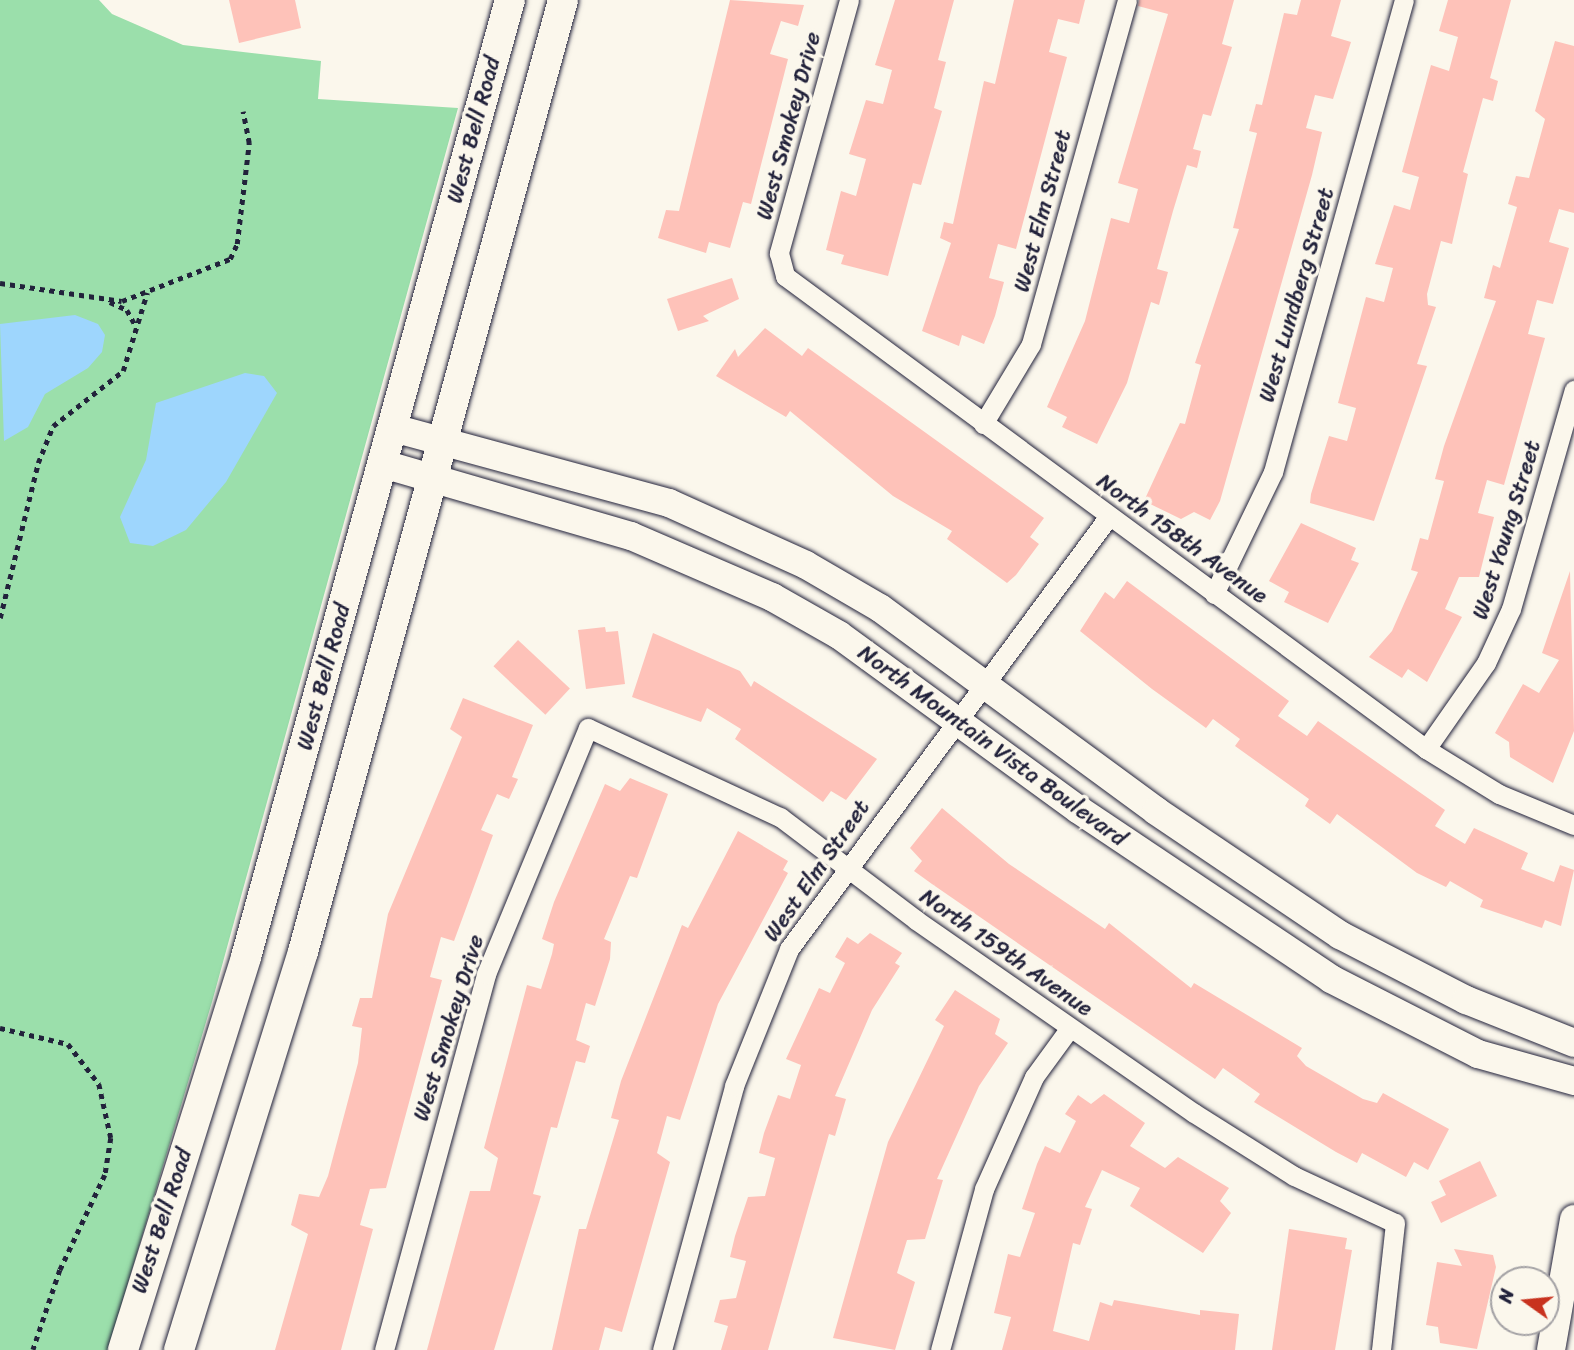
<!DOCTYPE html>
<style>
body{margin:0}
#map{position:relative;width:1574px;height:1350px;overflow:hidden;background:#fbf7ec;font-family:Sriracha,sans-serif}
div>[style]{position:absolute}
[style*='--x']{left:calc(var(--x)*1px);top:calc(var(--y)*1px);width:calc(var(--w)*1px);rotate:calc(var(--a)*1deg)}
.green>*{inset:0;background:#9bdfab}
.water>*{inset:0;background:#9ed6fd}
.building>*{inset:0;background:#fec2b9;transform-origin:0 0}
.path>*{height:4.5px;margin-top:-2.25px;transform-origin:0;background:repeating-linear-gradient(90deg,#22223b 0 5px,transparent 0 10px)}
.roads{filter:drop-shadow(0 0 2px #22223b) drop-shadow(0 0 2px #22223b)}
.street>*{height:19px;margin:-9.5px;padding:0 9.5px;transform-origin:9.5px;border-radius:9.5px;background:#fbf7ec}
.secondary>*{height:28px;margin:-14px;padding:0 14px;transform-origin:14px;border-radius:14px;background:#fbf7ec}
.primary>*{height:30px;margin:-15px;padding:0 15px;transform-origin:15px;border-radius:15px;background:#fbf7ec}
span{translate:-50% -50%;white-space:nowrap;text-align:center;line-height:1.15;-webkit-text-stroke:7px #fbf7ec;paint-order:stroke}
.street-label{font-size:23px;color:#22223b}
.north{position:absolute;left:1490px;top:1266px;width:70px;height:70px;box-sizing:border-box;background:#fbf7ec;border:2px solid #a4a2a5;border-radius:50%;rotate:285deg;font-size:19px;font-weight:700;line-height:28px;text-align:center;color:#22223b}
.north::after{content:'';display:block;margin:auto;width:24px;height:32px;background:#c8321e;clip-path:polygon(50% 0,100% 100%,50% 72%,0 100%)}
</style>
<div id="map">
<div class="green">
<div style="clip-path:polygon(0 0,99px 0,112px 14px,183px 45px,321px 61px,318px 99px,458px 108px,212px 1002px,108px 1350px,0 1350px)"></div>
</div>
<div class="water">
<div style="clip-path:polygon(75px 315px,98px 324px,105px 335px,102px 352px,88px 368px,45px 394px,28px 427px,4px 441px,0 324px)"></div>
<div style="clip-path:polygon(245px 373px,264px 376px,277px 393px,226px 482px,186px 530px,153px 546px,130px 543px,120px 517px,146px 460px,156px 403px)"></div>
</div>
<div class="building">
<div style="clip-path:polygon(229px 0,295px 0,301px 28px,239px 43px)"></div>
<div style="clip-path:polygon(730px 0,804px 5px,798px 26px,781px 21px,770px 54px,788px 59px,751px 204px,743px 202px,730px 248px,709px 242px,706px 253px,658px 238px,666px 210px,679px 211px)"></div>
<div style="clip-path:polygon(895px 0,954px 0,938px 60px,946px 62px,934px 108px,942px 111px,921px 185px,913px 183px,888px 276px,841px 264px,844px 255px,826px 250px,841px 191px,856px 196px,866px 159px,849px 154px,866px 100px,883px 104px,892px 70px,875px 65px)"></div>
<div style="clip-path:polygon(1014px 0,1085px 0,1079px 24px,1058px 19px,1049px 52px,1067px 57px,1016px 249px,998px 244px,989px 278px,1004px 282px,995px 316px,984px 344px,962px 335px,959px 346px,922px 331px,951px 243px,940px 238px,944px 222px,953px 224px,984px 81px,995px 84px)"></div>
<div style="clip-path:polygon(1139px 0,1234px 0,1222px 44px,1232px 47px,1211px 116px,1203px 114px,1193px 149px,1201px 151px,1197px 168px,1187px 165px,1173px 211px,1157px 269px,1168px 272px,1159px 305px,1151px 302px,1127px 383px,1097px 444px,1062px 427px,1067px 417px,1047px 407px,1085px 321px,1111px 218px,1129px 223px,1138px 189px,1118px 183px,1168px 14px,1138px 6px)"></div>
<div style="clip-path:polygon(1301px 0,1341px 0,1331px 36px,1351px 42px,1333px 99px,1315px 95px,1306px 128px,1322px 132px,1312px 175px,1220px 501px,1210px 520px,1194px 512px,1181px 519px,1144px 501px,1180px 423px,1185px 424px,1201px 365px,1195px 363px,1239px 229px,1233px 228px,1257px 133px,1249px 131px,1256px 104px,1262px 105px,1284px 13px,1297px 15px)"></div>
<div style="clip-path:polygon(1448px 0,1511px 0,1490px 78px,1498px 81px,1493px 101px,1483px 98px,1463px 172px,1468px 174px,1452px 244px,1441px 241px,1427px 294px,1428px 305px,1436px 307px,1417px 364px,1427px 366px,1374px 521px,1310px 503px,1311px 494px,1329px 436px,1347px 441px,1356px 408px,1338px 403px,1366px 297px,1384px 302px,1393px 268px,1375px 264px,1394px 205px,1410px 210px,1419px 177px,1402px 172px,1431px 65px,1449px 71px,1458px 37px,1439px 31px)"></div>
<div style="clip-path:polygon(1555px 41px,1574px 46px,1574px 213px,1559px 209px,1549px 242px,1569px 248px,1553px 304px,1537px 300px,1528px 334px,1545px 338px,1504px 485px,1487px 480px,1478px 513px,1494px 517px,1479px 577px,1459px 577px,1445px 609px,1462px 617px,1427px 682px,1408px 669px,1402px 678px,1369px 657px,1392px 631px,1418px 572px,1411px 570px,1420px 538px,1428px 540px,1444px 481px,1435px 479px,1444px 446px,1496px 301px,1484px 298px,1493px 265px,1500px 268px,1517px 207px,1508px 204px,1516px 176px,1529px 178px,1545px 119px,1535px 111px)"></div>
<div style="clip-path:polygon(732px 278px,739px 299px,703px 316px,709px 321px,678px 331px,667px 299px)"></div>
<div style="clip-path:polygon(765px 328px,802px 356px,808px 348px,1044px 518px,1030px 537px,1039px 544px,1016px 575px,1007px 583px,947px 539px,952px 531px,893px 496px,790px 411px,786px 417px,716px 376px,735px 349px,738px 357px)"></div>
<div style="clip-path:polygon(1301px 523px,1356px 548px,1351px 560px,1359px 563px,1328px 623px,1284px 602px,1289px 592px,1269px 581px)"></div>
<div style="clip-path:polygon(1570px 571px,1574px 731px,1553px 783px,1510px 757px,1509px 742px,1495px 733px,1523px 684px,1539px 693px,1559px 660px,1542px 653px)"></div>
<div style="clip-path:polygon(1127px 581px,1289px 701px,1278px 716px,1307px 736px,1318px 721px,1445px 810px,1435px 826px,1465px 844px,1474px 828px,1528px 853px,1521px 869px,1554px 882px,1560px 865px,1574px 870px,1561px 926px,1545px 920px,1542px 928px,1480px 907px,1483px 900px,1450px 881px,1446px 887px,1417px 873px,1337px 814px,1330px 824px,1305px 806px,1309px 799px,1235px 746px,1240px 739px,1213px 719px,1206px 728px,1152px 689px,1080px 631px,1105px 592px,1114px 599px)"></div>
<div style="clip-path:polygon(605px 627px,606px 632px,618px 631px,625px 684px,586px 689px,578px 630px)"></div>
<div style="clip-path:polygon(653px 633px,740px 671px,751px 687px,754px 681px,877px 759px,846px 800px,831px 791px,823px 802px,735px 739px,741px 729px,707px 708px,701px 722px,632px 697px)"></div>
<div style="left:518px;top:640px;width:71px;height:36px;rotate:43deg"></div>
<div style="clip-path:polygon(463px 698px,533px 725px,512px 777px,518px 779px,509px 799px,497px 794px,481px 830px,493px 835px,454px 941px,441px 937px,430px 977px,442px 980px,386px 1188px,370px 1189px,360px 1225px,373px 1229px,341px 1350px,275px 1350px,308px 1234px,291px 1225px,299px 1194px,319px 1197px,328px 1176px,358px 1063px,362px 1028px,352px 1026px,360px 998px,372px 998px,388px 914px,462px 737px,450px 729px)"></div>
<div style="clip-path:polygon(630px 778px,668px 794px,637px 878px,630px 876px,604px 939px,611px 942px,610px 959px,595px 1006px,586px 1003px,576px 1040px,590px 1046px,585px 1063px,576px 1061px,557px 1128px,551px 1127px,533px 1194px,541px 1196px,494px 1350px,427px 1350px,470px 1191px,490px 1191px,498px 1158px,484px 1148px,527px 985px,541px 989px,552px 954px,554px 944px,542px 939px,554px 902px,605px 784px,620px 791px)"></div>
<div style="clip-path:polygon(942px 808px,1009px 864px,1105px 929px,1109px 923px,1191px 988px,1194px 983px,1302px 1048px,1297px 1056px,1306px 1066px,1363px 1099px,1377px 1103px,1383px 1093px,1449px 1129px,1428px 1170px,1414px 1162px,1406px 1177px,1362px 1153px,1357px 1163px,1336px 1152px,1254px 1102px,1260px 1094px,1223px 1068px,1215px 1079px,932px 884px,914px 871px,922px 861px,910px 848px)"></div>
<div style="clip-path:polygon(738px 831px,788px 861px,783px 870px,788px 873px,718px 1004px,680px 1120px,667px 1116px,657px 1153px,670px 1162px,622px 1332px,605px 1327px,599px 1350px,552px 1350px,579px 1229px,586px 1229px,619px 1120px,611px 1118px,621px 1081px,682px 925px,688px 928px)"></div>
<div style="clip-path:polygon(870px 933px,902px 953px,895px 963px,900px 966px,872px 1010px,835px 1096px,846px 1099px,835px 1136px,829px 1134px,768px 1350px,721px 1350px,728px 1326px,714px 1322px,720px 1300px,736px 1298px,746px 1261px,730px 1257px,735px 1236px,748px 1197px,765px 1196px,775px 1158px,759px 1153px,764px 1133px,778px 1095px,790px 1099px,801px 1065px,786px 1059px,819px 988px,830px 993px,845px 963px,835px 957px,847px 937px,858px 944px)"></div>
<div style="clip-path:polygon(955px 990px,1000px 1019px,995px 1034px,1008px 1043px,979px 1086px,937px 1179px,943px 1180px,925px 1239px,907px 1240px,897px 1273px,915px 1282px,895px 1350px,833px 1338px,888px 1142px,944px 1026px,935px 1020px)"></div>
<div style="clip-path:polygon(1104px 1094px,1145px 1123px,1130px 1146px,1165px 1168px,1178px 1157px,1229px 1188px,1220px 1201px,1231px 1213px,1203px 1253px,1130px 1206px,1140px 1188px,1102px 1170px,1085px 1207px,1092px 1209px,1080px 1245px,1073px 1243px,1053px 1331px,1089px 1341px,1100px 1302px,1112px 1306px,1114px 1300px,1200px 1315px,1200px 1310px,1239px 1314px,1235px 1350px,1002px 1350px,1011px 1317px,994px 1313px,1008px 1254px,1020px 1257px,1035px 1213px,1022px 1209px,1037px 1164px,1045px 1146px,1060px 1153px,1076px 1121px,1065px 1114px,1078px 1095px,1091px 1104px)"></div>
<div style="clip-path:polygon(1480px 1161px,1497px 1196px,1441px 1223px,1431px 1202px,1446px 1195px,1439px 1181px)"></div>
<div style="clip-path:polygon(1289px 1229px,1347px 1238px,1345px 1249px,1352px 1250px,1335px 1350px,1272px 1350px)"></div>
<div style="clip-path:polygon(1454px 1249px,1493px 1255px,1496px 1267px,1477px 1349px,1440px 1343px,1438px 1327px,1426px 1325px,1437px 1262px,1462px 1266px)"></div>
</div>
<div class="path">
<div style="--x:0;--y:283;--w:123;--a:8.4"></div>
<div style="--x:122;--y:301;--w:116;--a:-21.3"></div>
<div style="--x:230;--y:259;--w:17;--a:-65"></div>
<div style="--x:237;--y:244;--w:102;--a:-83.2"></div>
<div style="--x:249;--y:143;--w:32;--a:-101"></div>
<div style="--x:110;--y:302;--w:19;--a:25"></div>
<div style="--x:127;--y:310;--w:18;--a:61"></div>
<div style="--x:0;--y:618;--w:160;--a:-76.2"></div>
<div style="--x:38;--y:463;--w:40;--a:-68"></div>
<div style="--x:53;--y:426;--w:89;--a:-38.2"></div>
<div style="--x:123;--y:371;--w:82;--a:-72.9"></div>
<div style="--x:0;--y:1028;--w:70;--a:13.2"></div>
<div style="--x:68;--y:1044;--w:51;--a:52.2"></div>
<div style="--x:99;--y:1084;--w:55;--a:77.5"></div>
<div style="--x:111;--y:1138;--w:37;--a:99"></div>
<div style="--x:105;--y:1175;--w:105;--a:115.3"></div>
<div style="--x:60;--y:1270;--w:84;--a:108.6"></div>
</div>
<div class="roads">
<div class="street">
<div style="--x:849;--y:0;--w:263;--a:105.5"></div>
<div style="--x:779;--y:253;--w:24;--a:75"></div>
<div style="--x:785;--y:276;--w:797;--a:36.42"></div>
<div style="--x:1426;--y:749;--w:86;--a:31.7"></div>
<div style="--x:1499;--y:794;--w:81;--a:22.5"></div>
<div style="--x:983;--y:424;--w:93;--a:-59"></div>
<div style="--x:1031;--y:344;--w:357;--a:-74.4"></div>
<div style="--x:1214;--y:594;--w:136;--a:-64.2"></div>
<div style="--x:1273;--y:472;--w:490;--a:-74.5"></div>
<div style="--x:1426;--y:749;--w:105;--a:-55.1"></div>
<div style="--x:1486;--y:663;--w:60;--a:-65.2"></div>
<div style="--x:1511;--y:609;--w:228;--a:-74"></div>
<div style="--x:384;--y:1350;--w:390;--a:-74.8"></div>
<div style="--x:486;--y:974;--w:266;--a:-67.5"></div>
<div style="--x:588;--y:728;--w:212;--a:24.9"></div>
<div style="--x:780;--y:817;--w:171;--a:37.1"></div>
<div style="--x:916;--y:920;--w:338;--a:34.8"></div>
<div style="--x:1194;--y:1113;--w:118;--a:32.2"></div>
<div style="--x:1294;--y:1176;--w:111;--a:25"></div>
<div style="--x:1395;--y:1223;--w:128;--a:96.3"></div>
<div style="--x:662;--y:1350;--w:274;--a:-74.7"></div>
<div style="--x:734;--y:1086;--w:148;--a:-68.1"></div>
<div style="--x:789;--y:949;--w:538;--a:-53.53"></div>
<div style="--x:940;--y:1350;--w:167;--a:-74.7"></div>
<div style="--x:984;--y:1189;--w:123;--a:-65.9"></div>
<div style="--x:1034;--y:1077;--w:59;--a:-53.9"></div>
</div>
<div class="secondary">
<div style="--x:393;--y:428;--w:286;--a:15.2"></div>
<div style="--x:669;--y:503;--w:150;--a:24.3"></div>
<div style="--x:806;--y:565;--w:86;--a:30.2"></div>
<div style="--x:880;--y:608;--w:343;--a:36.3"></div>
<div style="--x:1156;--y:811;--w:222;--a:34"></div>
<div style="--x:1340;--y:935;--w:142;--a:27.3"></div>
<div style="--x:1466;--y:1000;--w:116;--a:21.7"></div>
<div style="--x:383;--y:464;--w:258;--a:16.2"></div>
<div style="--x:631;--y:536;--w:154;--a:23.4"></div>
<div style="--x:772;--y:597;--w:77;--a:29.6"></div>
<div style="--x:839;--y:635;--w:297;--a:36.1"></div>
<div style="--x:1079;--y:810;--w:303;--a:33.8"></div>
<div style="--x:1331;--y:979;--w:165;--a:27"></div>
<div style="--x:1478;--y:1054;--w:100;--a:15.7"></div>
<div style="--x:1551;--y:1350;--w:133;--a:-80"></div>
</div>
<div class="primary">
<div style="--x:123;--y:1350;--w:412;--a:-72.6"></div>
<div style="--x:246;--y:957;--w:993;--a:-74.58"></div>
<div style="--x:179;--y:1350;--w:417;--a:-72.7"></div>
<div style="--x:303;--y:952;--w:987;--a:-74.72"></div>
</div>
</div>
<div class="street-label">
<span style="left:789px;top:126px;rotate:-75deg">West Smokey Drive</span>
<span style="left:474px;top:130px;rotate:-75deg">West Bell Road</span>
<span style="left:1043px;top:211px;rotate:-75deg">West Elm Street</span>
<span style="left:1297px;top:295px;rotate:-74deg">West Lundberg Street</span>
<span style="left:1507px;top:530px;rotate:-73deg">West Young Street</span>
<span style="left:1182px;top:539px;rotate:36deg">North 158th Avenue</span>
<span style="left:324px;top:677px;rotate:-75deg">West Bell Road</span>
<span style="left:992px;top:746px;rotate:36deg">North Mountain Vista Boulevard</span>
<span style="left:817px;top:871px;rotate:-55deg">West Elm Street</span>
<span style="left:1006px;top:953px;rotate:35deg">North 159th Avenue</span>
<span style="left:449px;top:1028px;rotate:-73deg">West Smokey Drive</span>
<span style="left:162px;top:1221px;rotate:-72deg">West Bell Road</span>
</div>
<div class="north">N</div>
</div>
